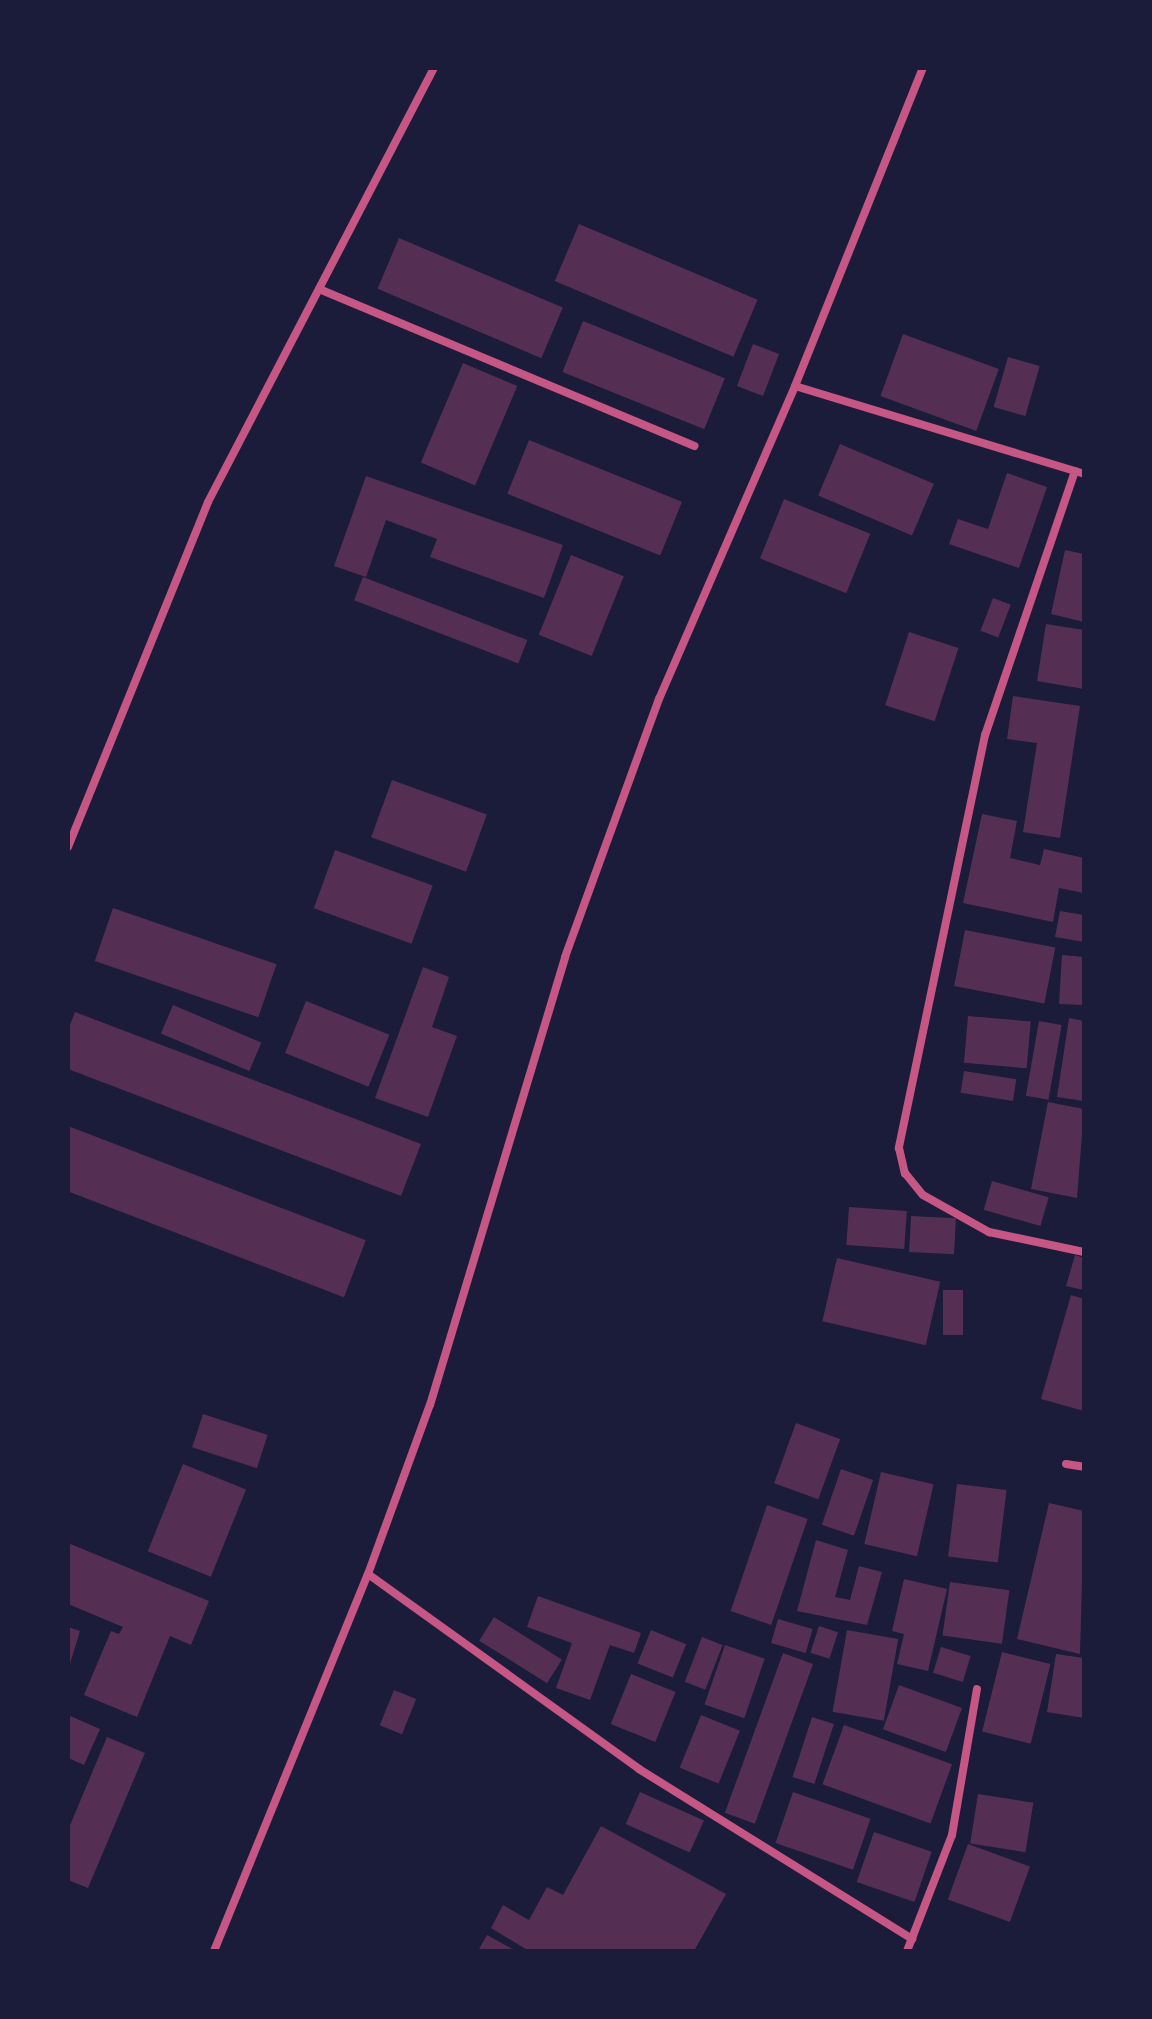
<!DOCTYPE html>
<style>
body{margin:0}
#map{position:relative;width:1152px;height:2019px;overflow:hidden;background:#1b1b3a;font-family:"Fira Sans",sans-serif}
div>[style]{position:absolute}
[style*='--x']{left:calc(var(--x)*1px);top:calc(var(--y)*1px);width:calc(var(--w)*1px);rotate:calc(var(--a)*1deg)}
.building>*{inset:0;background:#542f53;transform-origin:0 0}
.minor>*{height:8px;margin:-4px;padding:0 4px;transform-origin:4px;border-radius:4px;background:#c65784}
span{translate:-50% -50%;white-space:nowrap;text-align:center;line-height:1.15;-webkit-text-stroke:8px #1b1b3a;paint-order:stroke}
.frame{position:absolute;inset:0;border:70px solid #1b1b3a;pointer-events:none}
</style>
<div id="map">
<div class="building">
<div style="left:579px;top:224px;width:194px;height:62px;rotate:23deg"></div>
<div style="left:399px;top:238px;width:178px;height:55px;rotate:23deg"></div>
<div style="left:583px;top:321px;width:153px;height:55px;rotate:22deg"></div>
<div style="left:903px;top:334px;width:102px;height:66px;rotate:20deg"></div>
<div style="left:753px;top:344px;width:28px;height:45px;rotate:21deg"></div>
<div style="left:1008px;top:357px;width:33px;height:52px;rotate:16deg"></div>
<div style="left:463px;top:363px;width:59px;height:108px;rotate:23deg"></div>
<div style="left:529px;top:440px;width:165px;height:58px;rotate:22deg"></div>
<div style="left:840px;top:444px;width:102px;height:56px;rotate:23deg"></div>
<div style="clip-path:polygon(1007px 473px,1047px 487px,1019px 568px,949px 544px,958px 519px,988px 529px)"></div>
<div style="clip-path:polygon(366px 476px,563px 545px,544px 598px,430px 557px,437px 539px,386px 520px,366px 577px,334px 566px)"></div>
<div style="left:784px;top:499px;width:93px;height:64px;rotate:22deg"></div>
<div style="clip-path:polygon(1065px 550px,1084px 554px,1084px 622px,1051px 614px)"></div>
<div style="left:571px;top:555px;width:57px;height:86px;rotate:22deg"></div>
<div style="left:363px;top:577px;width:176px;height:25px;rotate:21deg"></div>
<div style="left:993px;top:598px;width:19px;height:35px;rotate:21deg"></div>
<div style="clip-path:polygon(1046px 624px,1084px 630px,1084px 689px,1037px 681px)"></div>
<div style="left:909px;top:632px;width:52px;height:77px;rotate:18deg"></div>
<div style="clip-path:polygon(1013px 696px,1080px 706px,1060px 838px,1023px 832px,1037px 743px,1007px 739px)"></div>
<div style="left:392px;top:780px;width:101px;height:61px;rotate:20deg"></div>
<div style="clip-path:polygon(982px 814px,1017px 821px,1010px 858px,1040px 865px,1044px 849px,1084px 858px,1084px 893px,1059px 888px,1053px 922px,963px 903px)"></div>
<div style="left:335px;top:850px;width:104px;height:62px;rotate:20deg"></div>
<div style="left:113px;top:908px;width:173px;height:56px;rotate:19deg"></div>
<div style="clip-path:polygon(1060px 911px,1084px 915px,1084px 942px,1055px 937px)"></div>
<div style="left:965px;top:930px;width:92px;height:57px;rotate:11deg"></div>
<div style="clip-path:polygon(1062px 955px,1084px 957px,1084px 1005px,1059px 1004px)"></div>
<div style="clip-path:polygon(423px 967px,449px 977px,432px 1027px,457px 1036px,428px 1117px,375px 1098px)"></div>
<div style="left:306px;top:1001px;width:90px;height:56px;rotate:22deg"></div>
<div style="left:173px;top:1005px;width:96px;height:31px;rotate:23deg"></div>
<div style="clip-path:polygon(75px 1012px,421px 1144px,401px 1196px,68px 1069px,68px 1030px)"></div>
<div style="left:968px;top:1016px;width:63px;height:47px;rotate:5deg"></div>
<div style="clip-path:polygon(1069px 1018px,1084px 1021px,1084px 1101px,1057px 1097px)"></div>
<div style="left:1039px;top:1021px;width:23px;height:76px;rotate:10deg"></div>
<div style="left:964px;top:1071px;width:53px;height:22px;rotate:9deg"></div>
<div style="clip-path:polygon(1048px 1102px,1084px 1109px,1077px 1198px,1031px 1189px)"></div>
<div style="left:68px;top:1126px;width:319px;height:61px;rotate:21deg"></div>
<div style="left:992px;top:1181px;width:59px;height:30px;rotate:16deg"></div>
<div style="left:849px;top:1207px;width:58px;height:38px;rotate:4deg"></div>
<div style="left:911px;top:1216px;width:45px;height:36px;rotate:3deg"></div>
<div style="clip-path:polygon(1075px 1255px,1084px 1258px,1084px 1290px,1066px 1286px)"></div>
<div style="left:837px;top:1258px;width:106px;height:65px;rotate:13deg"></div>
<div style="left:943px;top:1290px;width:20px;height:45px"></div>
<div style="clip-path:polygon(1071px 1295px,1084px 1299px,1084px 1411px,1041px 1399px)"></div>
<div style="left:203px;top:1414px;width:68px;height:35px;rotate:18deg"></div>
<div style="left:796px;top:1423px;width:47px;height:64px;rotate:20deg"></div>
<div style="left:183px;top:1464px;width:68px;height:94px;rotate:22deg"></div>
<div style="left:841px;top:1469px;width:34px;height:59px;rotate:19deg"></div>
<div style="left:881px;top:1472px;width:54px;height:74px;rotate:13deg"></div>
<div style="left:957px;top:1484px;width:50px;height:73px;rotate:7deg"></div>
<div style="clip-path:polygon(1049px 1503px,1084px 1511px,1080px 1654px,1017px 1639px)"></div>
<div style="left:767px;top:1505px;width:43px;height:112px;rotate:19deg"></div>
<div style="clip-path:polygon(816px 1540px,848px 1550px,835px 1597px,850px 1600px,859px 1566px,882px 1572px,867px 1625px,797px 1611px)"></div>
<div style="clip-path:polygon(68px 1543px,209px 1601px,191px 1645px,170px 1636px,137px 1717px,84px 1695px,111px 1631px,119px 1634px,123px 1627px,68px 1604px)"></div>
<div style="clip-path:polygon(904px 1579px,947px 1589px,928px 1671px,897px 1664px,904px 1634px,892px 1631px)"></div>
<div style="left:950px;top:1582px;width:60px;height:54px;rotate:8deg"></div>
<div style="clip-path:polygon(538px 1596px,641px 1633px,634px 1653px,610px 1645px,590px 1700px,556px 1688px,572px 1643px,527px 1627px)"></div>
<div style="left:494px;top:1617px;width:80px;height:28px;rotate:32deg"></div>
<div style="left:778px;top:1619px;width:36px;height:25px;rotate:16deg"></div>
<div style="left:819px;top:1626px;width:20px;height:28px;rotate:18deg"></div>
<div style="clip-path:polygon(68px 1627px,80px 1631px,69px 1667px,68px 1666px)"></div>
<div style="left:651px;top:1630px;width:38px;height:36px;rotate:22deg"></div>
<div style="left:847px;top:1630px;width:52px;height:83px;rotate:10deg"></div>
<div style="left:702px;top:1637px;width:22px;height:48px;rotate:21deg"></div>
<div style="left:725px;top:1645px;width:42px;height:63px;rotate:19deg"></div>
<div style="left:941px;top:1647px;width:31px;height:27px;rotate:17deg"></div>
<div style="left:1002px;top:1652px;width:50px;height:82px;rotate:14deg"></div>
<div style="left:783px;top:1653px;width:32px;height:170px;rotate:20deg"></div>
<div style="clip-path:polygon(1056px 1654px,1084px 1658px,1084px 1718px,1047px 1712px)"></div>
<div style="left:631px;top:1674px;width:48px;height:54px;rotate:22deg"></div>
<div style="left:899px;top:1685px;width:67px;height:47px;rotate:20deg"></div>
<div style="left:394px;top:1690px;width:24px;height:38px;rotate:22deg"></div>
<div style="clip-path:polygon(68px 1715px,100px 1729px,84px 1765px,68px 1758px)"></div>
<div style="left:701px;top:1715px;width:42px;height:57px;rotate:22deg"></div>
<div style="left:812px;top:1717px;width:23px;height:63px;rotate:18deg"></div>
<div style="left:844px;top:1725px;width:115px;height:63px;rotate:20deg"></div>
<div style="clip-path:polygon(107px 1737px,145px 1753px,88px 1888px,68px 1880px,68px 1830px)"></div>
<div style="left:640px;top:1792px;width:70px;height:35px;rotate:24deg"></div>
<div style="left:793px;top:1792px;width:82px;height:54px;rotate:19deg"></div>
<div style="left:978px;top:1794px;width:56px;height:50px;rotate:9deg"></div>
<div style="clip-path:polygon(601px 1826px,726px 1894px,694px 1951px,529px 1951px,491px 1928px,503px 1905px,529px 1920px,547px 1887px,563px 1895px)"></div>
<div style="left:874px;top:1832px;width:61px;height:53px;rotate:19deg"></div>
<div style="left:968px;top:1844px;width:66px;height:59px;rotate:20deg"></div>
<div style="clip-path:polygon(487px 1935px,516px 1951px,478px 1951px)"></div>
</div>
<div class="minor">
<div style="--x:319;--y:289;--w:407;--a:22.7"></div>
<div style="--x:795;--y:386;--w:302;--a:16.9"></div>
<div style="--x:1075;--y:471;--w:279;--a:108.8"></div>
<div style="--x:985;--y:735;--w:422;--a:101.8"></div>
<div style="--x:899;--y:1148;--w:26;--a:77"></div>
<div style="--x:905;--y:1173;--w:28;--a:51"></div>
<div style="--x:923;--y:1195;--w:76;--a:29.3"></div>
<div style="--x:989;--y:1232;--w:97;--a:11.9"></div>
<div style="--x:68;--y:847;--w:372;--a:-67.9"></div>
<div style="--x:208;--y:502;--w:489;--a:-62.5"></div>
<div style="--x:1066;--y:1464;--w:18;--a:9"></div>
<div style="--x:368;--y:1574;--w:334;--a:35.7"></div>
<div style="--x:639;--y:1769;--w:322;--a:31.9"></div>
<div style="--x:214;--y:1951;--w:407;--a:-67.8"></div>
<div style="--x:368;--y:1574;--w:180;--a:-69.9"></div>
<div style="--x:430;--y:1405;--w:468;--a:-73.2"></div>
<div style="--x:565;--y:957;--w:275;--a:-70"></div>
<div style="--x:659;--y:699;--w:341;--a:-66.5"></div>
<div style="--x:795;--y:386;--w:343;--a:-68.1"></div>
<div style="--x:907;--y:1951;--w:124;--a:-68.8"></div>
<div style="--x:952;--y:1835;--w:148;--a:-80.3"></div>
</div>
<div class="frame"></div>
</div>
